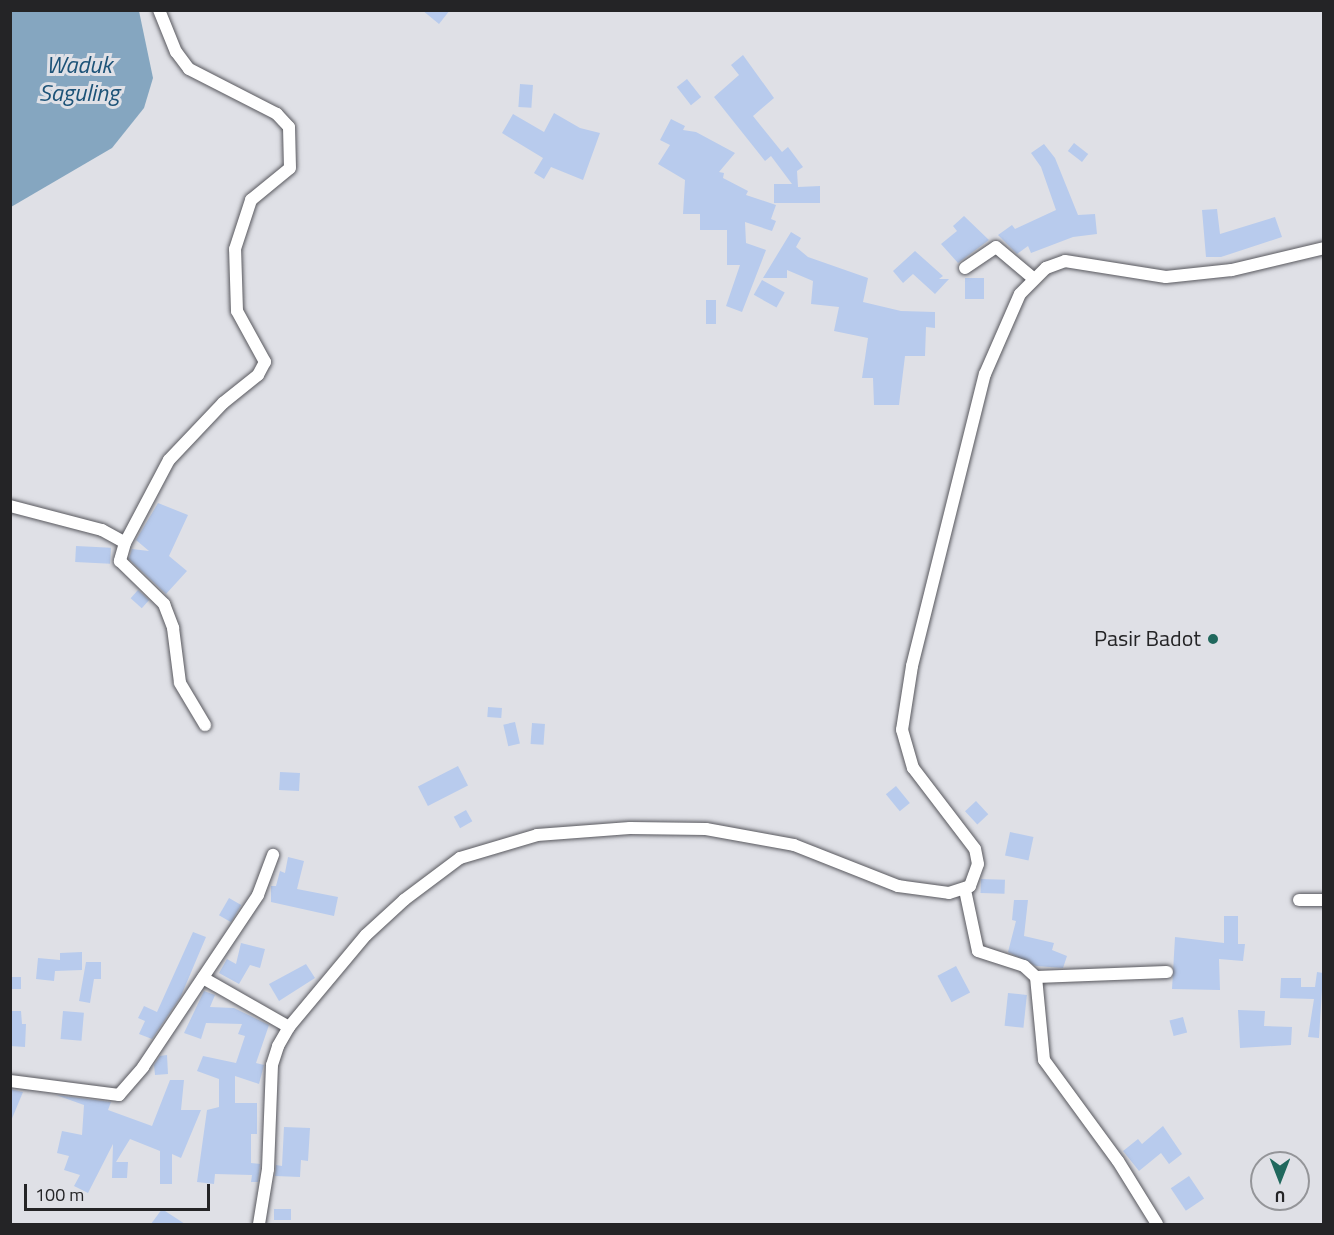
<!DOCTYPE html>
<style>
body{margin:0}
#map{position:relative;width:1334px;height:1235px;overflow:hidden;background:#dfe0e6;font-family:"Titillium Web",sans-serif}
div>[style]{position:absolute}
[style*='--x']{left:calc(var(--x)*1px);top:calc(var(--y)*1px);width:calc(var(--w)*1px);rotate:calc(var(--a)*1deg)}
.water>*{inset:0;background:#85a6c0}
.building>*{inset:0;background:#b8cbed;transform-origin:0 0}
.roads{filter:drop-shadow(0 0 2px #58585e) drop-shadow(0 0 2px #58585e)}
.minor>*{height:12px;margin:-6px;padding:0 6px;transform-origin:6px;border-radius:6px;background:#fff}
.dots>*{width:16px;height:16px;translate:-50% -50%;box-sizing:border-box;border:3px solid #dfe0e6;border-radius:50%}
span{translate:-50% -50%;white-space:nowrap;text-align:center;line-height:1.15;-webkit-text-stroke:6px #dfe0e6;paint-order:stroke}
.poi-label{font-size:22px;color:#242426}
.right{translate:-100% -50%;text-align:right}
.water-label{font-size:24px;color:#1d5378;font-style:italic}
.frame{position:absolute;inset:0;border:12px solid #242426;pointer-events:none}
.north{position:absolute;left:1250px;top:1151px;width:60px;height:60px;box-sizing:border-box;background:#dfe0e6;border:2px solid #949599;border-radius:50%;rotate:180deg;font-size:16px;font-weight:700;line-height:24px;text-align:center;color:#242426}
.north::after{content:'';display:block;margin:auto;width:21px;height:27px;background:#20685d;clip-path:polygon(50% 0,100% 100%,50% 72%,0 100%)}
.scale{position:absolute;left:24px;top:1184px;width:186px;height:27px;box-sizing:border-box;border:3px solid #242426;border-top:0;padding-left:8px;font-size:18px;line-height:21px;white-space:nowrap;color:#242426;-webkit-text-stroke:4px #dfe0e6;paint-order:stroke}
</style>
<div id="map">
<div class="water">
<div style="clip-path:polygon(11px 10px,139px 11px,153px 78px,144px 108px,112px 148px,11px 207px)"></div>
</div>
<div class="building">
<div style="clip-path:polygon(422px 10px,450px 10px,439px 24px)"></div>
<div style="clip-path:polygon(743px 55px,774px 98px,753px 116px,782px 152px,788px 147px,803px 167px,797px 171px,798px 187px,820px 186px,820px 203px,774px 203px,774px 184px,792px 184px,771px 156px,765px 161px,714px 97px,739px 75px,731px 65px)"></div>
<div style="left:687px;top:79px;width:23px;height:13px;rotate:52deg"></div>
<div style="left:520px;top:84px;width:13px;height:23px;rotate:4deg"></div>
<div style="clip-path:polygon(554px 113px,580px 128px,600px 133px,583px 180px,551px 167px,544px 179px,534px 173px,543px 158px,502px 133px,513px 114px,544px 132px)"></div>
<div style="clip-path:polygon(671px 119px,685px 126px,683px 130px,696px 132px,735px 153px,719px 172px,724px 173px,723px 178px,748px 191px,746px 195px,776px 205px,771px 219px,776px 221px,772px 231px,745px 222px,746px 243px,766px 250px,742px 312px,726px 306px,740px 265px,727px 265px,727px 230px,700px 230px,700px 214px,683px 214px,685px 180px,658px 164px,670px 145px,660px 140px)"></div>
<div style="left:1074px;top:143px;width:18px;height:10px;rotate:38deg"></div>
<div style="clip-path:polygon(1044px 144px,1055px 158px,1078px 215px,1095px 214px,1097px 234px,1073px 237px,1031px 253px,1028px 246px,1017px 254px,998px 235px,1012px 225px,1015px 229px,1056px 210px,1041px 167px,1031px 153px)"></div>
<div style="clip-path:polygon(1217px 209px,1220px 234px,1275px 217px,1282px 237px,1221px 257px,1206px 257px,1202px 210px)"></div>
<div style="clip-path:polygon(964px 216px,989px 240px,958px 263px,941px 244px,957px 231px,953px 226px)"></div>
<div style="clip-path:polygon(791px 232px,801px 238px,796px 247px,808px 257px,868px 278px,863px 302px,901px 311px,935px 312px,935px 328px,926px 327px,925px 356px,905px 356px,899px 405px,874px 405px,873px 378px,862px 378px,868px 338px,834px 331px,839px 307px,811px 304px,813px 281px,787px 270px,787px 278px,763px 278px)"></div>
<div style="clip-path:polygon(915px 251px,943px 276px,939px 279px,949px 279px,935px 294px,913px 274px,903px 283px,893px 271px)"></div>
<div style="left:965px;top:278px;width:19px;height:21px"></div>
<div style="left:762px;top:280px;width:26px;height:17px;rotate:29deg"></div>
<div style="left:706px;top:300px;width:10px;height:24px"></div>
<div style="clip-path:polygon(158px 503px,188px 515px,169px 556px,187px 571px,166px 594px,129px 559px,132px 549px,149px 551px,136px 540px)"></div>
<div style="left:76px;top:546px;width:35px;height:16px;rotate:3deg"></div>
<div style="left:138px;top:590px;width:15px;height:11px;rotate:42deg"></div>
<div style="left:488px;top:707px;width:14px;height:10px;rotate:4deg"></div>
<div style="left:515px;top:722px;width:22px;height:12px;rotate:77deg"></div>
<div style="left:532px;top:723px;width:13px;height:21px;rotate:4deg"></div>
<div style="left:458px;top:766px;width:22px;height:45px;rotate:63deg"></div>
<div style="left:280px;top:772px;width:20px;height:18px;rotate:3deg"></div>
<div style="left:896px;top:786px;width:22px;height:13px;rotate:51deg"></div>
<div style="left:976px;top:801px;width:18px;height:15px;rotate:47deg"></div>
<div style="left:466px;top:810px;width:13px;height:14px;rotate:61deg"></div>
<div style="left:1010px;top:832px;width:24px;height:24px;rotate:12deg"></div>
<div style="clip-path:polygon(288px 857px,304px 861px,297px 889px,338px 897px,334px 916px,271px 902px,271px 886px,276px 886px,280px 871px,285px 873px)"></div>
<div style="left:981px;top:879px;width:24px;height:14px;rotate:2deg"></div>
<div style="left:229px;top:898px;width:14px;height:20px;rotate:30deg"></div>
<div style="clip-path:polygon(1014px 900px,1028px 900px,1024px 936px,1054px 943px,1052px 950px,1067px 956px,1063px 968px,1036px 966px,1008px 952px,1016px 921px,1012px 920px)"></div>
<div style="clip-path:polygon(1224px 916px,1238px 916px,1238px 944px,1245px 944px,1243px 961px,1219px 959px,1220px 990px,1172px 989px,1175px 937px,1224px 943px)"></div>
<div style="clip-path:polygon(193px 932px,206px 937px,181px 996px,152px 1039px,139px 1034px,145px 1021px,138px 1018px,144px 1006px,157px 1012px)"></div>
<div style="clip-path:polygon(241px 943px,265px 949px,260px 968px,250px 965px,239px 984px,219px 973px,227px 959px,236px 964px)"></div>
<div style="clip-path:polygon(82px 952px,82px 970px,55px 971px,54px 981px,36px 979px,38px 958px,60px 960px,60px 953px)"></div>
<div style="clip-path:polygon(86px 962px,101px 962px,101px 979px,94px 979px,90px 1003px,79px 1001px)"></div>
<div style="clip-path:polygon(306px 964px,315px 978px,279px 1001px,269px 984px)"></div>
<div style="left:956px;top:966px;width:30px;height:21px;rotate:62deg"></div>
<div style="clip-path:polygon(1317px 972px,1323px 973px,1319px 1038px,1308px 1037px,1314px 999px,1280px 998px,1281px 978px,1301px 978px,1301px 987px,1315px 987px)"></div>
<div style="left:21px;top:977px;width:12px;height:11px;rotate:90deg"></div>
<div style="clip-path:polygon(204px 991px,215px 995px,210px 1007px,234px 1008px,269px 1025px,256px 1063px,264px 1065px,259px 1084px,235px 1076px,235px 1103px,257px 1103px,257px 1134px,251px 1134px,251px 1163px,260px 1164px,258px 1182px,251px 1182px,252px 1175px,215px 1174px,214px 1184px,197px 1182px,207px 1110px,219px 1107px,219px 1079px,197px 1071px,203px 1056px,236px 1063px,245px 1036px,238px 1034px,242px 1024px,206px 1023px,201px 1039px,184px 1033px)"></div>
<div style="left:1008px;top:993px;width:19px;height:33px;rotate:6deg"></div>
<div style="clip-path:polygon(1238px 1010px,1265px 1011px,1264px 1026px,1292px 1027px,1291px 1045px,1240px 1048px)"></div>
<div style="clip-path:polygon(10px 1011px,21px 1011px,22px 1024px,26px 1024px,25px 1047px,10px 1046px)"></div>
<div style="left:63px;top:1011px;width:21px;height:28px;rotate:5deg"></div>
<div style="left:1183px;top:1017px;width:16px;height:14px;rotate:75deg"></div>
<div style="clip-path:polygon(167px 1055px,168px 1074px,155px 1075px,154px 1065px,160px 1056px)"></div>
<div style="clip-path:polygon(170px 1080px,184px 1080px,181px 1110px,201px 1110px,181px 1158px,172px 1154px,172px 1184px,160px 1184px,160px 1151px,130px 1139px,116px 1162px,128px 1162px,127px 1178px,112px 1178px,113px 1144px,88px 1193px,74px 1186px,80px 1175px,64px 1170px,69px 1156px,57px 1153px,62px 1131px,82px 1135px,84px 1105px,56px 1095px,111px 1102px,108px 1110px,152px 1126px)"></div>
<div style="clip-path:polygon(10px 1089px,23px 1092px,11px 1121px,10px 1120px)"></div>
<div style="clip-path:polygon(1163px 1126px,1182px 1154px,1169px 1164px,1161px 1153px,1139px 1171px,1123px 1151px,1138px 1139px,1142px 1144px)"></div>
<div style="clip-path:polygon(284px 1127px,310px 1128px,308px 1161px,301px 1160px,300px 1177px,275px 1176px,276px 1165px,282px 1166px)"></div>
<div style="left:1189px;top:1176px;width:27px;height:22px;rotate:56deg"></div>
<div style="clip-path:polygon(162px 1209px,185px 1224px,151px 1224px)"></div>
<div style="left:274px;top:1209px;width:17px;height:11px"></div>
</div>
<div class="roads">
<div class="minor">
<div style="--x:965;--y:268;--w:37;--a:-34"></div>
<div style="--x:996;--y:247;--w:48;--a:40"></div>
<div style="--x:10;--y:506;--w:95;--a:14.6"></div>
<div style="--x:102;--y:530;--w:26;--a:29"></div>
<div style="--x:125;--y:543;--w:94;--a:-62.1"></div>
<div style="--x:169;--y:460;--w:79;--a:-46.5"></div>
<div style="--x:223;--y:403;--w:45;--a:-38.7"></div>
<div style="--x:258;--y:375;--w:15;--a:-62"></div>
<div style="--x:265;--y:362;--w:58;--a:-118.8"></div>
<div style="--x:237;--y:311;--w:62;--a:-91.8"></div>
<div style="--x:235;--y:249;--w:52;--a:-71.9"></div>
<div style="--x:251;--y:200;--w:50;--a:-39.4"></div>
<div style="--x:290;--y:168;--w:41;--a:-91.4"></div>
<div style="--x:289;--y:127;--w:18;--a:-133"></div>
<div style="--x:277;--y:114;--w:99;--a:-152.9"></div>
<div style="--x:189;--y:69;--w:21;--a:-127"></div>
<div style="--x:176;--y:52;--w:45;--a:-112"></div>
<div style="--x:125;--y:543;--w:19;--a:106"></div>
<div style="--x:120;--y:561;--w:62;--a:44.3"></div>
<div style="--x:164;--y:604;--w:26;--a:69"></div>
<div style="--x:173;--y:628;--w:55;--a:82.7"></div>
<div style="--x:180;--y:683;--w:49;--a:59.2"></div>
<div style="--x:965;--y:890;--w:62;--a:78"></div>
<div style="--x:978;--y:951;--w:48;--a:18.1"></div>
<div style="--x:1024;--y:966;--w:16;--a:43"></div>
<div style="--x:1036;--y:977;--w:83;--a:84.5"></div>
<div style="--x:1044;--y:1060;--w:125;--a:53.8"></div>
<div style="--x:1118;--y:1161;--w:74;--a:58.2"></div>
<div style="--x:1299;--y:900;--w:25;--a:0"></div>
<div style="--x:1036;--y:977;--w:131;--a:-2.2"></div>
<div style="--x:203;--y:978;--w:99;--a:29.7"></div>
<div style="--x:10;--y:1081;--w:110;--a:7.3"></div>
<div style="--x:119;--y:1095;--w:37;--a:-49"></div>
<div style="--x:143;--y:1067;--w:207;--a:-56.2"></div>
<div style="--x:258;--y:895;--w:43;--a:-69.4"></div>
<div style="--x:259;--y:1224;--w:56;--a:-80.7"></div>
<div style="--x:268;--y:1169;--w:104;--a:-87.8"></div>
<div style="--x:272;--y:1065;--w:20;--a:-72"></div>
<div style="--x:278;--y:1046;--w:22;--a:-60"></div>
<div style="--x:289;--y:1027;--w:120;--a:-50.1"></div>
<div style="--x:366;--y:935;--w:52;--a:-42.6"></div>
<div style="--x:404;--y:900;--w:70;--a:-36.9"></div>
<div style="--x:460;--y:858;--w:80;--a:-16.6"></div>
<div style="--x:537;--y:835;--w:93;--a:-4.3"></div>
<div style="--x:630;--y:828;--w:76;--a:0.8"></div>
<div style="--x:706;--y:829;--w:89;--a:10.3"></div>
<div style="--x:794;--y:845;--w:112;--a:21.5"></div>
<div style="--x:898;--y:886;--w:51;--a:7.8"></div>
<div style="--x:949;--y:893;--w:22;--a:-18"></div>
<div style="--x:970;--y:886;--w:23;--a:-70"></div>
<div style="--x:978;--y:864;--w:15;--a:-101"></div>
<div style="--x:975;--y:849;--w:102;--a:-127.4"></div>
<div style="--x:913;--y:768;--w:40;--a:-106"></div>
<div style="--x:902;--y:730;--w:65;--a:-81.1"></div>
<div style="--x:912;--y:666;--w:301;--a:-76"></div>
<div style="--x:985;--y:374;--w:87;--a:-66.4"></div>
<div style="--x:1020;--y:294;--w:37;--a:-45"></div>
<div style="--x:1046;--y:268;--w:20;--a:-20"></div>
<div style="--x:1065;--y:261;--w:102;--a:9"></div>
<div style="--x:1166;--y:277;--w:66;--a:-6.1"></div>
<div style="--x:1232;--y:270;--w:95;--a:-13.4"></div>
</div>
</div>
<div class="dots">
<div style="left:1213px;top:639px;background:#20685d"></div>
</div>
<div class="poi-label">
<span class="right" style="left:1201px;top:639px">Pasir Badot</span>
</div>
<div class="water-label">
<span style="left:79px;top:79px">Waduk<br>Saguling</span>
</div>
<div class="frame"></div>
<div class="north">U</div>
<div class="scale">100 m</div>
</div>
